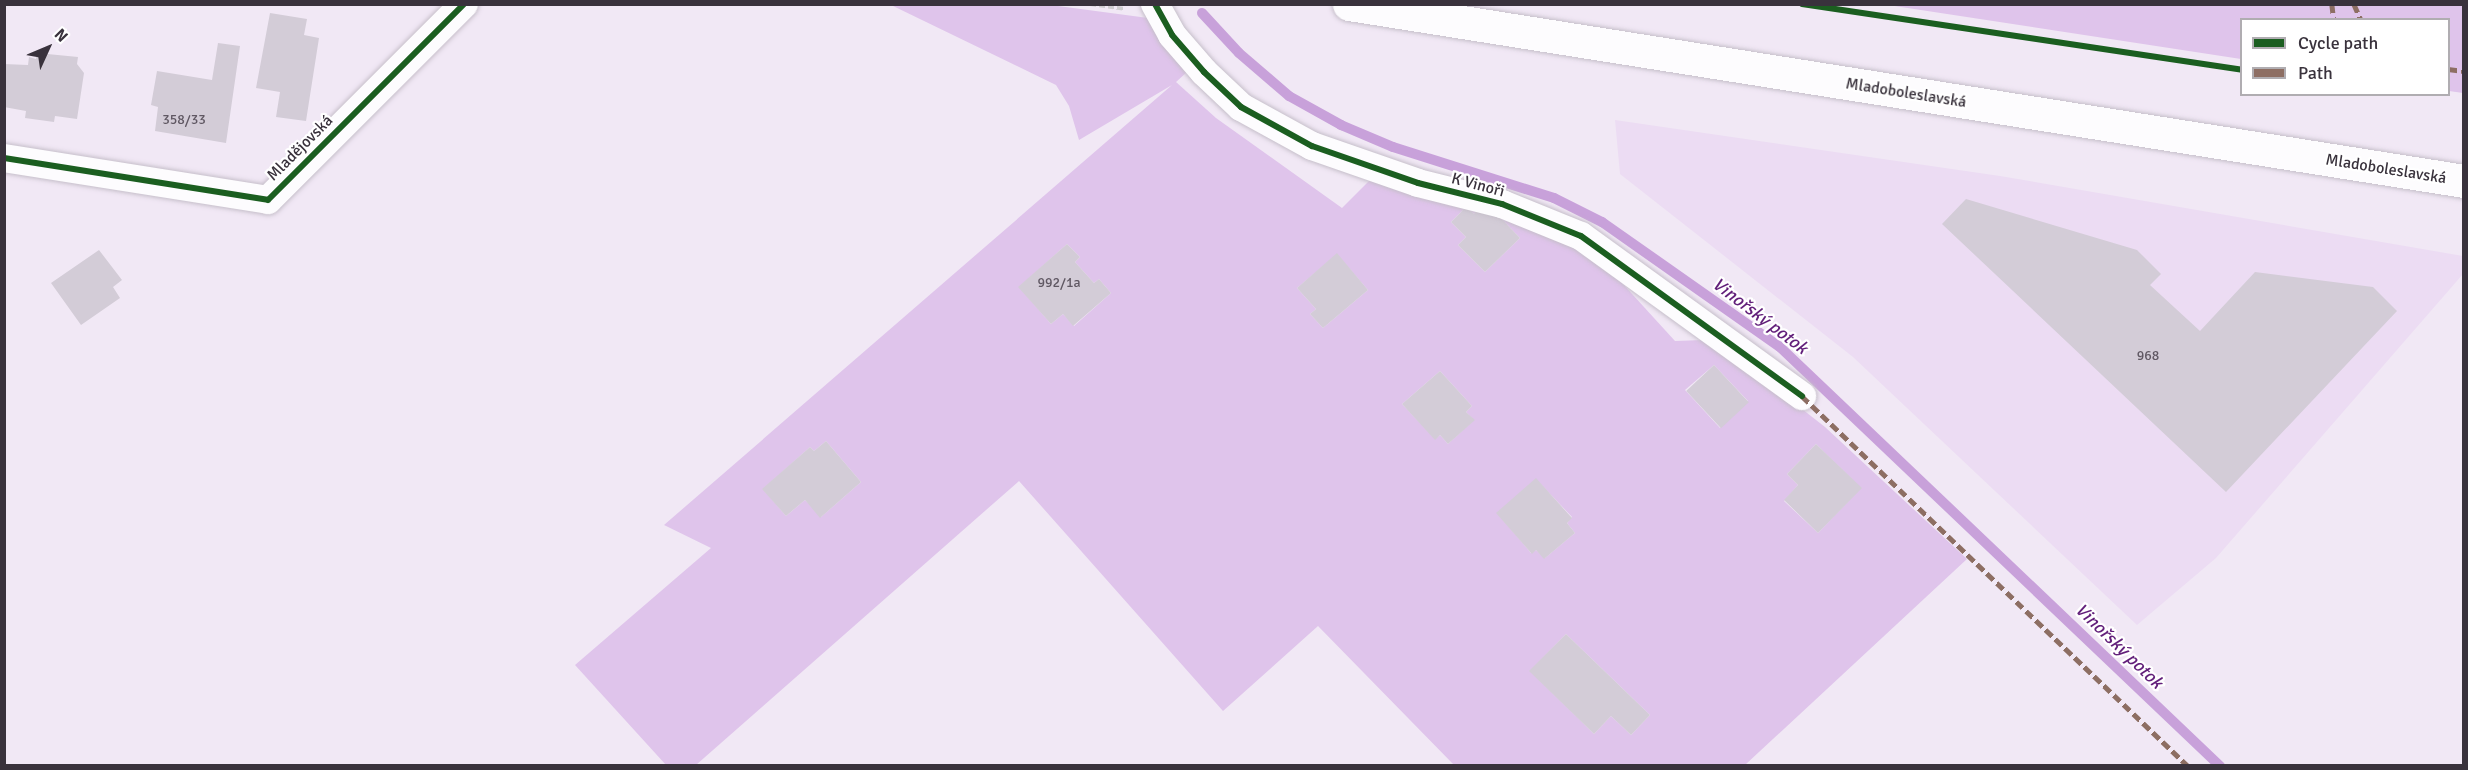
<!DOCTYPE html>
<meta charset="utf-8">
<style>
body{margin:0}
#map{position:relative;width:2468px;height:770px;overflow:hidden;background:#f1e8f5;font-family:Signika,sans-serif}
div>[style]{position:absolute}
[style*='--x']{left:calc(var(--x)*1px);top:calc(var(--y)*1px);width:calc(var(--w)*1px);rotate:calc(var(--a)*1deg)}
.built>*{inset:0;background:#ecdcf3}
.green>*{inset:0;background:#dfc4eb}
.stream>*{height:10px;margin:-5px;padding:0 5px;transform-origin:5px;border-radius:5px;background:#c8a1da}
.building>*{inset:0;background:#d3ccd7;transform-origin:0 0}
.path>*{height:4px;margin-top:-2px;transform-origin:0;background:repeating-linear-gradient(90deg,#cfccd0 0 6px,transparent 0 9px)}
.roads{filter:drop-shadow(0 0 2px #c6bfca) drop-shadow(0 0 2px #c6bfca)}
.street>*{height:28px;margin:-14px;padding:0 14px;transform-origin:14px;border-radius:14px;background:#fdfcfe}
.secondary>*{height:33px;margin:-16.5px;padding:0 16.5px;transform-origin:16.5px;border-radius:16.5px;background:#fdfcfe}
.quiet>*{height:4.5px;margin-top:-2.25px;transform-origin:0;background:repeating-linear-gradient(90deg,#8d6e63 0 9px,transparent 0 13.5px)}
.cycleway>*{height:6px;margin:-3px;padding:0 3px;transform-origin:3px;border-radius:3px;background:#1b5e20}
span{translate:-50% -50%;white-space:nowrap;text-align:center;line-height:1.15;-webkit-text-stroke:4.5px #fff;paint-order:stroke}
.number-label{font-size:14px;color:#605863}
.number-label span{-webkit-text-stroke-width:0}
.street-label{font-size:16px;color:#39323c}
.water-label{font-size:18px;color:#621f7a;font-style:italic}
.frame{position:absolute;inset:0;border:6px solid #39323c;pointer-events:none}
.legend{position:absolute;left:2240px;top:18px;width:210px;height:78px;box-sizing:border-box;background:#fff;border:2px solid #b0adb1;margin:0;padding:8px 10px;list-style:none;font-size:18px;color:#39323c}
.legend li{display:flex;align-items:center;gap:12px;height:30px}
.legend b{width:30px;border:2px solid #b0adb1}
.north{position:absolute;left:18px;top:18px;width:60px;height:60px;-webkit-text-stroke:4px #fff;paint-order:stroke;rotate:46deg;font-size:16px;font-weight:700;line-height:24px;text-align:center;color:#39323c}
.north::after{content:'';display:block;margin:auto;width:21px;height:27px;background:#39323c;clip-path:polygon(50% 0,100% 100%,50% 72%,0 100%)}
</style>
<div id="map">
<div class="built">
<div style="clip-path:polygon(1615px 120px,2000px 176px,2463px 256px,2463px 274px,2216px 558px,2137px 625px,1853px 357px,1620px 174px)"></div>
</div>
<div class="green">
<div style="clip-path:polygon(evenodd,1043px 4px,1148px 18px,1187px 72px,1176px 82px,1216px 118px,1342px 208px,1373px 177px,1477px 205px,1563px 238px,1612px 272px,1675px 341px,1703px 340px,1720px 345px,1825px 427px,1967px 559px,1745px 765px,1454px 765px,1318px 626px,1223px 711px,1019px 481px,696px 765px,666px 765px,575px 665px,711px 548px,664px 525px,1172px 85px,1079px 140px,1069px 106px,1056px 85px,891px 5px,1043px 4px,1466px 207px,1474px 214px,1479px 208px,1498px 215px,1520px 238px,1485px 272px,1458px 245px,1466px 237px,1451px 222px,1466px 207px,1043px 4px,1067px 244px,1080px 257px,1075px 262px,1094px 283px,1099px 279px,1111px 293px,1074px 326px,1063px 314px,1051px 324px,1019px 287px,1067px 244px,1043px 4px,1337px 254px,1368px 290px,1323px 328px,1310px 314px,1316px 309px,1297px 288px,1337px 254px,1043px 4px,1714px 365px,1748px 401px,1720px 428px,1685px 390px,1714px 365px,1043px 4px,1440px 371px,1472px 406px,1466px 412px,1474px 420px,1448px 444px,1440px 435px,1435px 439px,1402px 404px,1440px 371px,1043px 4px,826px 441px,861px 482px,821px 517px,805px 500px,786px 516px,763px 489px,810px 447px,814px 451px,826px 441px,1043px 4px,1816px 444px,1861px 488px,1818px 533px,1784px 501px,1798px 485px,1787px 474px,1816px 444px,1043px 4px,1536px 479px,1572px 517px,1567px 523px,1575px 533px,1545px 558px,1536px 550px,1531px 553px,1497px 513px,1536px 479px,1043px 4px,1566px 634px,1650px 715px,1631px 735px,1611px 716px,1594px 734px,1530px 671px,1566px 634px)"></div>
<div style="clip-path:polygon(1888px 5px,2463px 5px,2463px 93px,2449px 91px,2448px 20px,2242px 20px,2241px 59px)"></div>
</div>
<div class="stream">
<div style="--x:1202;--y:13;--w:54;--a:47.2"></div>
<div style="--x:1239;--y:53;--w:66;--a:40.7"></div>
<div style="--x:1289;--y:96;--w:60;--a:29.1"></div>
<div style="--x:1341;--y:125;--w:56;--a:22.9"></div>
<div style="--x:1393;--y:147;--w:169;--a:17.6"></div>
<div style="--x:1554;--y:198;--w:54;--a:26.6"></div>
<div style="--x:1602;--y:222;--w:218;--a:35.1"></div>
<div style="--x:1780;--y:347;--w:608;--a:43.6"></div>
</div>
<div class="building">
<div style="clip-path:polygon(270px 13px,307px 19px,304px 35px,319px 38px,306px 121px,276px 117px,280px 92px,256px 88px)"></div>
<div style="clip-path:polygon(218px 43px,240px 46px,226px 143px,155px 131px,158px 107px,151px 105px,157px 71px,212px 80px)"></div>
<div style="clip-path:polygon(37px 53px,78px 57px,77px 64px,84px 73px,77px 119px,55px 116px,54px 122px,25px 118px,26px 111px,4px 107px,4px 64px,28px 65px,29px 57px,36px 59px)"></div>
<div style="clip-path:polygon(1966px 199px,2137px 250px,2161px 274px,2150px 285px,2200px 331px,2255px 272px,2373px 287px,2397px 311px,2226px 492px,1942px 224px)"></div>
<div style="clip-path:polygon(1466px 207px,1474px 214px,1479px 208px,1498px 215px,1520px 238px,1485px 272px,1458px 245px,1466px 237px,1451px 222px)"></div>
<div style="clip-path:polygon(1067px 244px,1080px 257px,1075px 262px,1094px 283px,1099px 279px,1111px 293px,1073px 326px,1063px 314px,1051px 324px,1018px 287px)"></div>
<div style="clip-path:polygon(99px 250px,122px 280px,113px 287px,120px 298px,81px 325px,51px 283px)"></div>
<div style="clip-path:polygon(1337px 253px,1368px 290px,1323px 328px,1310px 314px,1316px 309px,1297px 288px)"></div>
<div style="left:1714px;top:365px;width:51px;height:38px;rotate:47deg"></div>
<div style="clip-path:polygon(1440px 371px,1472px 406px,1466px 412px,1475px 420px,1448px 444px,1440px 435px,1435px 440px,1402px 404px)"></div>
<div style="clip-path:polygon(826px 441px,861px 482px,820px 518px,805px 500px,786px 516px,762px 489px,810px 447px,814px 451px)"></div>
<div style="clip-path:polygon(1816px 444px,1862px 488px,1818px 533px,1784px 500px,1798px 485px,1787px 474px)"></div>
<div style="clip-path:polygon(1536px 478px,1572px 518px,1567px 523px,1575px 533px,1544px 559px,1536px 550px,1532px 554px,1496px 513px)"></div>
<div style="clip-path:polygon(1566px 634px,1650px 715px,1631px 735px,1611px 716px,1594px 734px,1529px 671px)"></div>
</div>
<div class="path">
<div style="--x:1090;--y:4;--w:35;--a:8"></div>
</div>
<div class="roads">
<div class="street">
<div style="--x:1155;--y:4;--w:35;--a:61"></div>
<div style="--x:1172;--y:35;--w:49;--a:49.1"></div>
<div style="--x:1204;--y:72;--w:51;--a:43.4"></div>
<div style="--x:1241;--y:107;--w:81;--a:28.8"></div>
<div style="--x:1312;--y:146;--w:112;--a:19.2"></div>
<div style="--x:1418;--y:183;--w:87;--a:14"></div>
<div style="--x:1502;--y:204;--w:85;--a:22.1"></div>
<div style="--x:1581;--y:236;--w:273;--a:35.9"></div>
<div style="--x:4;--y:158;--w:267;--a:9"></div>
<div style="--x:268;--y:200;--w:277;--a:-45"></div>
</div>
<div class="secondary">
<div style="--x:1349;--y:4;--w:1129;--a:9.02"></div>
</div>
</div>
<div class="quiet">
<div style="--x:2332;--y:4;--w:16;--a:83"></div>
<div style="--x:2354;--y:4;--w:17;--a:66"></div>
<div style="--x:2448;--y:69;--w:16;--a:7"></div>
<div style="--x:1802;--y:396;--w:535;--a:43.79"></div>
</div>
<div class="cycleway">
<div style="--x:1155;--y:4;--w:35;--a:61"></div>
<div style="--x:1172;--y:35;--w:49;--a:49.1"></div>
<div style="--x:1204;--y:72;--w:51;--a:43.4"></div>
<div style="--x:1241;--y:107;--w:81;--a:28.8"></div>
<div style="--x:1312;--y:146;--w:112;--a:19.2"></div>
<div style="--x:1418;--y:183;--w:87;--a:14"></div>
<div style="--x:1502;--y:204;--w:85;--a:22.1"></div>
<div style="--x:1581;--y:236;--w:273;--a:35.9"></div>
<div style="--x:1802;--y:4;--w:445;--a:8.5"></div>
<div style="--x:4;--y:158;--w:267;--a:9"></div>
<div style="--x:268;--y:200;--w:277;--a:-45"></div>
</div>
<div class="number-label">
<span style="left:184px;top:120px">358/33</span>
<span style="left:1059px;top:283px">992/1a</span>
<span style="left:2148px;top:356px">968</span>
</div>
<div class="street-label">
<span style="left:1906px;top:93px;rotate:9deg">Mladoboleslavská</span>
<span style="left:300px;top:148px;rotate:-45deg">Mladějovská</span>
<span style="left:2386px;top:169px;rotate:9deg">Mladoboleslavská</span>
<span style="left:1478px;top:185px;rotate:15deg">K Vinoři</span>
</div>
<div class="water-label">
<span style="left:1760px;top:316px;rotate:37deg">Vinořský potok</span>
<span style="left:2119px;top:646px;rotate:44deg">Vinořský potok</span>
</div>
<div class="frame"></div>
<ul class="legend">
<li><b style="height:8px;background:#1b5e20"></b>Cycle path</li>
<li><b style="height:8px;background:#8d6e63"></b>Path</li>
</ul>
<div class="north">N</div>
</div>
